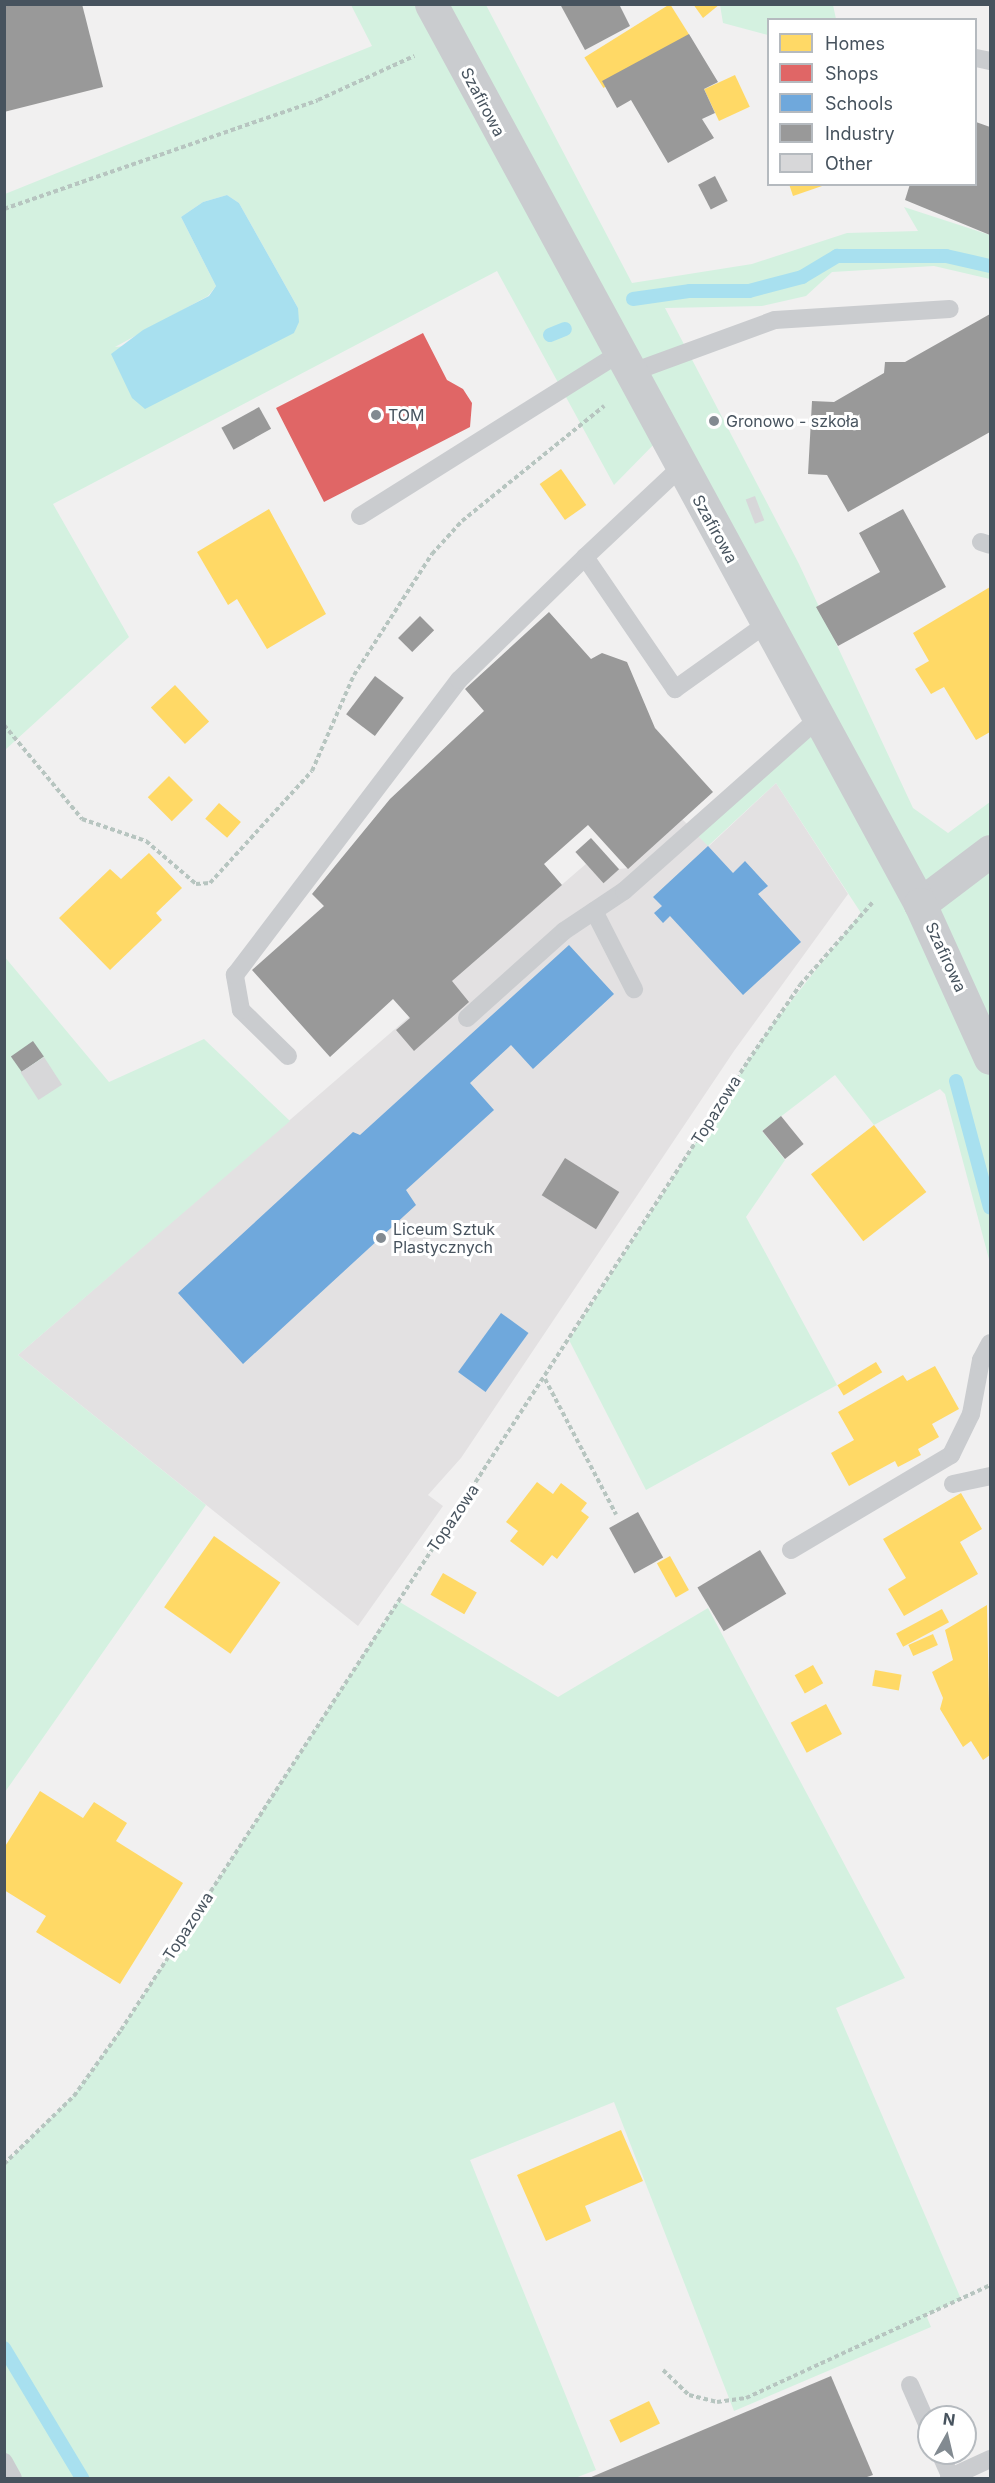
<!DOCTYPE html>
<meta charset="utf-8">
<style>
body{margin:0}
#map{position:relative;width:995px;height:2483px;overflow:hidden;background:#f1f0f0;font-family:Inter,sans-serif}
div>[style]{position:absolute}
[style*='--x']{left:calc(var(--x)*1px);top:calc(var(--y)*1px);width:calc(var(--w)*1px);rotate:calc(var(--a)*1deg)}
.education>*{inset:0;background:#e3e1e2}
.green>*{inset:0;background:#d4f1e0}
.water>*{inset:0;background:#a8e0ef}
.homes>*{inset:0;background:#ffd966;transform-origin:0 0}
.shops>*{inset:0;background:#e06666}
.schools>*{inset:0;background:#6fa8dc;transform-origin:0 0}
.industry>*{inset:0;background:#999;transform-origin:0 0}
.stream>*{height:14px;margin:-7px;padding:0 7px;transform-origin:7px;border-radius:7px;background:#a8e0ef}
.building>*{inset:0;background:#d7d7d9;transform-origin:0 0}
.path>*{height:4px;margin-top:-2px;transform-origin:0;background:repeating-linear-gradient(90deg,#b7c5c0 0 4.5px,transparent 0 7.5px)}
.service>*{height:18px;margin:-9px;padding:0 9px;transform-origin:9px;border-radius:9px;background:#cacccf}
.minor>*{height:33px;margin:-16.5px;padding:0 16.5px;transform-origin:16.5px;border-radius:16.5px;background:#cacccf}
.tertiary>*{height:33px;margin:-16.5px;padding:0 16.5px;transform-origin:16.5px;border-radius:16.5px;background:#cacccf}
.dots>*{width:16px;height:16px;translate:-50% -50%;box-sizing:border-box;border:3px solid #fff;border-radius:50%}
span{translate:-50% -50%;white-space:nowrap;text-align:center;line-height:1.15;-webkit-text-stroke:6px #fff;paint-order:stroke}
.street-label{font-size:16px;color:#47535e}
.poi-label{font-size:16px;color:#47535e}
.left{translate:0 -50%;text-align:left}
.frame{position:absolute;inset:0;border:6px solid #47535e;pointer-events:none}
.legend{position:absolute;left:767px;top:18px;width:210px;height:168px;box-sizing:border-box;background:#fff;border:2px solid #b5babf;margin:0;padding:8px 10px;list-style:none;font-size:18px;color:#47535e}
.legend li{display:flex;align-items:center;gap:12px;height:30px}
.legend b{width:30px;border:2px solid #b5babf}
.north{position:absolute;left:917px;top:2405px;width:60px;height:60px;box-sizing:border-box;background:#fff;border:2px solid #b5babf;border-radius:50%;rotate:8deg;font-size:16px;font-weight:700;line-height:24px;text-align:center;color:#47535e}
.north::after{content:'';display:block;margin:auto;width:21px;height:27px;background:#828a91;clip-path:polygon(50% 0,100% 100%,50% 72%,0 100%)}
</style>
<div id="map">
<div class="education">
<div style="clip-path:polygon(776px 783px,848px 894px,734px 1051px,461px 1458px,428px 1495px,443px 1506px,358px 1626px,18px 1355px,587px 863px,604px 882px,619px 869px,628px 868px,682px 819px,709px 846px)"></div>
</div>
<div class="green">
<div style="clip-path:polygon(evenodd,351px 5px,486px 5px,632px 283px,752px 264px,847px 233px,918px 231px,904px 207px,990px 235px,990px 279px,934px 266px,832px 272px,806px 296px,762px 306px,665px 308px,799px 564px,913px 808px,948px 833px,990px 802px,990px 1263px,945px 1094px,940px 1089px,874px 1125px,835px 1075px,762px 1131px,785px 1160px,746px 1217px,837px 1385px,646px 1490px,569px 1340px,769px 1029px,861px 913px,776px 783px,708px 846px,692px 830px,818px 719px,663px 435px,614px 485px,497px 271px,53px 504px,129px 637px,5px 750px,5px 194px,372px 46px,351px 5px,227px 195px,239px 203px,298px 308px,294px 333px,115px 347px,208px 296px,216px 286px,181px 217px,203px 202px,227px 195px)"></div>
<div style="clip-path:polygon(720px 5px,833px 5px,836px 19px,768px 20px,768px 35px,723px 23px)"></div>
<div style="clip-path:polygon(4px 956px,109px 1082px,204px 1039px,290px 1121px,18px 1355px,206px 1505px,5px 1792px)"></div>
<div style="clip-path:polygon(398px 1601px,558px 1697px,708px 1608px,905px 1978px,836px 2008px,961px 2299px,926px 2315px,931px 2327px,734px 2411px,614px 2102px,470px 2160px,596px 2470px,575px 2478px,5px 2478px,5px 2164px,73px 2096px,121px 2030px)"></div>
</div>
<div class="water">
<div style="clip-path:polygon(227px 195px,239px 203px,298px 308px,299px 322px,294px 333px,145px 409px,132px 398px,111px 354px,143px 330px,209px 296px,216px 286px,181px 217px,203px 202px)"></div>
</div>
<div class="homes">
<div style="left:670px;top:4px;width:36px;height:101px;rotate:58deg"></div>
<div style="clip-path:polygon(693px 4px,720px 4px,703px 18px)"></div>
<div style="left:735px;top:75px;width:35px;height:34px;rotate:65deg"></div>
<div style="clip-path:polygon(789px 184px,825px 184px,825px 185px,793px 196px)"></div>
<div style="left:561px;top:469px;width:44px;height:26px;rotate:55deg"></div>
<div style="clip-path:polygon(269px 509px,326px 614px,267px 649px,237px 599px,228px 605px,197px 552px)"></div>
<div style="clip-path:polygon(990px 587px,990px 732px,976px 740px,944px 687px,931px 694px,915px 669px,929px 661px,913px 633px)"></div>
<div style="left:175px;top:685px;width:50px;height:33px;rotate:47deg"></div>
<div style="left:169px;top:776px;width:34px;height:30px;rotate:45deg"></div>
<div style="left:219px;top:803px;width:29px;height:21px;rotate:41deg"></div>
<div style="clip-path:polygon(149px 853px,182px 888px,156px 913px,162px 920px,110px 970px,59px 918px,110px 869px,121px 879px)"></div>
<div style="left:874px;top:1125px;width:85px;height:80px;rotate:52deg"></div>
<div style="left:876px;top:1362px;width:12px;height:45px;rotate:59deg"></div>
<div style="clip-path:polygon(935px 1366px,959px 1409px,932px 1424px,939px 1437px,918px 1449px,921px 1455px,898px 1467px,895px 1461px,849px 1486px,831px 1453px,854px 1440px,838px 1412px,903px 1375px,907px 1381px)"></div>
<div style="clip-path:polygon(537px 1482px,553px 1494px,561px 1483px,587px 1503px,581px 1511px,589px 1517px,557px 1559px,552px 1555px,543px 1566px,510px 1541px,518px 1531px,506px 1522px)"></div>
<div style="clip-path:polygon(961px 1493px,982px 1529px,960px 1542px,978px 1574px,904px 1616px,888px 1589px,906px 1578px,883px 1539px)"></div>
<div style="left:214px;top:1536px;width:81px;height:87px;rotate:35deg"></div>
<div style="left:670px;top:1556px;width:39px;height:15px;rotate:61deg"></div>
<div style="left:443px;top:1573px;width:39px;height:25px;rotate:30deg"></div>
<div style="clip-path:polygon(987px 1605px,990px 1755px,983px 1760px,971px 1741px,963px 1747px,940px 1709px,943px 1698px,932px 1672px,953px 1660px,945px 1630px)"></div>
<div style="left:942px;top:1609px;width:15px;height:52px;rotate:62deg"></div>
<div style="left:933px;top:1634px;width:12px;height:27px;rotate:66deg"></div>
<div style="left:813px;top:1665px;width:21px;height:21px;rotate:61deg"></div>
<div style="left:875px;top:1670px;width:27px;height:16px;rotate:10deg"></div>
<div style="left:826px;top:1704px;width:34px;height:40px;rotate:62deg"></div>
<div style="clip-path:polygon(40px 1791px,83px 1818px,94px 1802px,127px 1823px,116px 1841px,183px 1883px,120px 1984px,36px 1932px,46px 1916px,4px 1890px,4px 1848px)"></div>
<div style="clip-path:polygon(621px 2130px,643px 2181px,585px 2206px,591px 2221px,546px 2241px,517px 2175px)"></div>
<div style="left:649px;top:2401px;width:25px;height:44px;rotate:64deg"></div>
</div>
<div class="shops">
<div style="clip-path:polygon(423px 333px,447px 380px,463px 389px,472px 403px,470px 427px,324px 502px,276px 408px)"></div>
</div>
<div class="schools">
<div style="clip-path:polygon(708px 846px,733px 873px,745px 861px,768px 886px,758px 894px,801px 942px,743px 995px,670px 916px,663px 923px,654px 913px,662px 906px,653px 897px)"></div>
<div style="clip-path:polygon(569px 945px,614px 994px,533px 1069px,511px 1045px,470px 1083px,494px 1110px,406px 1190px,416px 1205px,243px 1364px,178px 1293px,353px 1132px,360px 1135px)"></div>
<div style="left:501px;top:1313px;width:34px;height:73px;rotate:36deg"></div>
</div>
<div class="industry">
<div style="clip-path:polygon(4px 4px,82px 4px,103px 87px,4px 112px)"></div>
<div style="clip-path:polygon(560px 4px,619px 4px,630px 26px,585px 50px)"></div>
<div style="clip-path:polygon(689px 34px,718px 82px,704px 89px,715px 113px,702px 119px,714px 138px,668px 163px,631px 100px,617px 108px,602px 81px)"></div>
<div style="clip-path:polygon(976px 122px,990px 127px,990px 235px,905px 200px,910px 184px,976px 184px)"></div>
<div style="left:715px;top:176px;width:28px;height:19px;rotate:63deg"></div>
<div style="clip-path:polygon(990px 314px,990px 432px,848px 512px,827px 475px,808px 474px,812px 401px,834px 402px,884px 373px,885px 362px,905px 362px)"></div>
<div style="left:259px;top:407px;width:25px;height:43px;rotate:61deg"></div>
<div style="clip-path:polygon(903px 509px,946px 587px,838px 646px,816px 607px,880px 572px,859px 533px)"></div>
<div style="clip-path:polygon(549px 612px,591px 659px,602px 653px,627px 662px,655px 728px,713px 792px,628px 869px,588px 825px,544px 864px,562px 885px,452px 981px,469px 1002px,414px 1051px,396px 1030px,410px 1018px,393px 999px,330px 1057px,252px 970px,324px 906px,312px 894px,390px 799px,484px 711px,465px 689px)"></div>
<div style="left:420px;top:616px;width:20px;height:31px;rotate:45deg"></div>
<div style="left:375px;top:676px;width:36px;height:48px;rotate:37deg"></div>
<div style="left:591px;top:838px;width:42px;height:21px;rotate:48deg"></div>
<div style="left:33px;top:1041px;width:19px;height:27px;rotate:55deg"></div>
<div style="left:781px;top:1116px;width:36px;height:24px;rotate:51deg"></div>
<div style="left:565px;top:1158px;width:64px;height:44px;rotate:32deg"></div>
<div style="left:638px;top:1512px;width:52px;height:33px;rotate:61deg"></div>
<div style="left:760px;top:1550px;width:51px;height:73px;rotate:59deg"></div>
<div style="clip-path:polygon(831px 2376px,873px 2475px,864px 2478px,589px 2478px)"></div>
</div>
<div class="stream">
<div style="--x:633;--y:299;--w:58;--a:-8"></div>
<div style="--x:690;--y:291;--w:59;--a:0"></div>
<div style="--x:749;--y:291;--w:55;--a:-14.8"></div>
<div style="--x:802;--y:277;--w:41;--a:-31"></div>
<div style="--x:837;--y:256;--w:109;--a:0"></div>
<div style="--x:946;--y:256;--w:45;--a:12.8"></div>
<div style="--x:550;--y:335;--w:16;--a:-22"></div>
<div style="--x:956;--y:1081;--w:131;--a:75"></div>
<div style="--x:4;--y:2348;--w:152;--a:59"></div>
</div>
<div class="building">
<div style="left:755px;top:496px;width:26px;height:10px;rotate:69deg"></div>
<div style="left:44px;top:1057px;width:33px;height:28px;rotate:57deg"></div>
</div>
<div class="path">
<div style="--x:4;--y:209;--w:332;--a:-19.1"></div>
<div style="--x:318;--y:100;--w:106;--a:-24.6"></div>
<div style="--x:4;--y:725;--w:122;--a:50.3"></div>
<div style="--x:82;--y:819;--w:68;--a:19"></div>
<div style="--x:146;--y:841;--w:66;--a:40.7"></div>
<div style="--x:196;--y:884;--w:14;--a:-4"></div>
<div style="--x:210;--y:883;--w:151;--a:-47.7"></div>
<div style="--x:312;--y:771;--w:105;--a:-66.4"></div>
<div style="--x:354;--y:675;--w:144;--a:-57.2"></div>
<div style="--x:432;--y:554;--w:45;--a:-47.7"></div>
<div style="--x:462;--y:521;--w:183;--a:-39"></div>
<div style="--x:545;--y:1379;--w:153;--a:62.3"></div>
<div style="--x:4;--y:2164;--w:98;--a:-44.2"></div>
<div style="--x:74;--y:2096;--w:81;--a:-54.5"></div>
<div style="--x:121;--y:2030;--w:1154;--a:-57.09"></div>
<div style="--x:748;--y:1061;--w:92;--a:-55.6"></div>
<div style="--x:800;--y:985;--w:111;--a:-48.7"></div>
<div style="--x:663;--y:2370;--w:36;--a:44"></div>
<div style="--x:689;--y:2395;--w:29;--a:14"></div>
<div style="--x:717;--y:2402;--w:29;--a:-8"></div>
<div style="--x:746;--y:2398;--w:269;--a:-24.8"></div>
</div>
<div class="service">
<div style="--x:976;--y:58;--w:14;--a:12"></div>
<div style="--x:630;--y:373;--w:154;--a:-20.1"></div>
<div style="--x:775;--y:320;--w:175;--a:-3.6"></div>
<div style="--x:681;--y:467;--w:132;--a:136.8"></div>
<div style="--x:585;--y:557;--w:160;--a:55.7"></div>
<div style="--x:675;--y:689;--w:112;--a:-35.5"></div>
<div style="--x:360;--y:516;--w:307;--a:-32.1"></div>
<div style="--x:981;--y:542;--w:9;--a:18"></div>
<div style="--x:594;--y:911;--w:88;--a:62.9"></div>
<div style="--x:467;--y:1018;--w:130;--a:-41.9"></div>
<div style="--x:564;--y:931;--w:72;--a:-33.7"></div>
<div style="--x:624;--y:891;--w:259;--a:-41.6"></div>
<div style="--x:288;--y:1056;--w:66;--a:-135.6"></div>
<div style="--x:241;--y:1010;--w:36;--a:-100"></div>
<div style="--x:235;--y:975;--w:370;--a:-52.8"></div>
<div style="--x:459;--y:680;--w:176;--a:-44.3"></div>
<div style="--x:953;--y:1484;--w:38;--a:-12"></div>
<div style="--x:791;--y:1550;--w:186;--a:-30.7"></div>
<div style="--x:951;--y:1455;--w:46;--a:-64"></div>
<div style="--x:971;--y:1414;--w:55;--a:-79.5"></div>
<div style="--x:981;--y:1360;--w:19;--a:-62"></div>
<div style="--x:910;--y:2385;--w:47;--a:66.2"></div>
<div style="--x:940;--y:2453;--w:27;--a:66"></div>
<div style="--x:4;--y:2462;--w:18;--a:61"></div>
<div style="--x:949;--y:2478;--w:45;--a:-24.9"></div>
</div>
<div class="minor">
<div style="--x:920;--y:904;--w:88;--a:-37.1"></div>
</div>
<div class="tertiary">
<div style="--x:431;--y:4;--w:1024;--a:61.48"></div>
<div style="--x:920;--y:904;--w:169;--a:65.6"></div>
</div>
<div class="dots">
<div style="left:376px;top:415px;background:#828a91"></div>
<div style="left:714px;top:421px;background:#828a91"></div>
<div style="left:381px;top:1238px;background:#828a91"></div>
</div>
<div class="street-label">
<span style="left:483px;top:102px;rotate:62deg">Szafirowa</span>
<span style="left:715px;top:529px;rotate:61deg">Szafirowa</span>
<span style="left:946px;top:957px;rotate:65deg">Szafirowa</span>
<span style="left:716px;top:1110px;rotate:-58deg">Topazowa</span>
<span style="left:453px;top:1518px;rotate:-56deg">Topazowa</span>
<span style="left:188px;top:1926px;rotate:-57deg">Topazowa</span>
</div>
<div class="poi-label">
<span class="left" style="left:388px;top:415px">TOM</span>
<span class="left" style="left:726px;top:421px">Gronowo - szkoła</span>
<span class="left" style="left:393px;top:1238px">Liceum Sztuk<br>Plastycznych</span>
</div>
<div class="frame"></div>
<ul class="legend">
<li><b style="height:16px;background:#ffd966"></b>Homes</li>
<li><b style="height:16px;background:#e06666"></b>Shops</li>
<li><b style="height:16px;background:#6fa8dc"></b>Schools</li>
<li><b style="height:16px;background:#999"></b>Industry</li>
<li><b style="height:16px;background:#d7d7d9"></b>Other</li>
</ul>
<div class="north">N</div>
</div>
